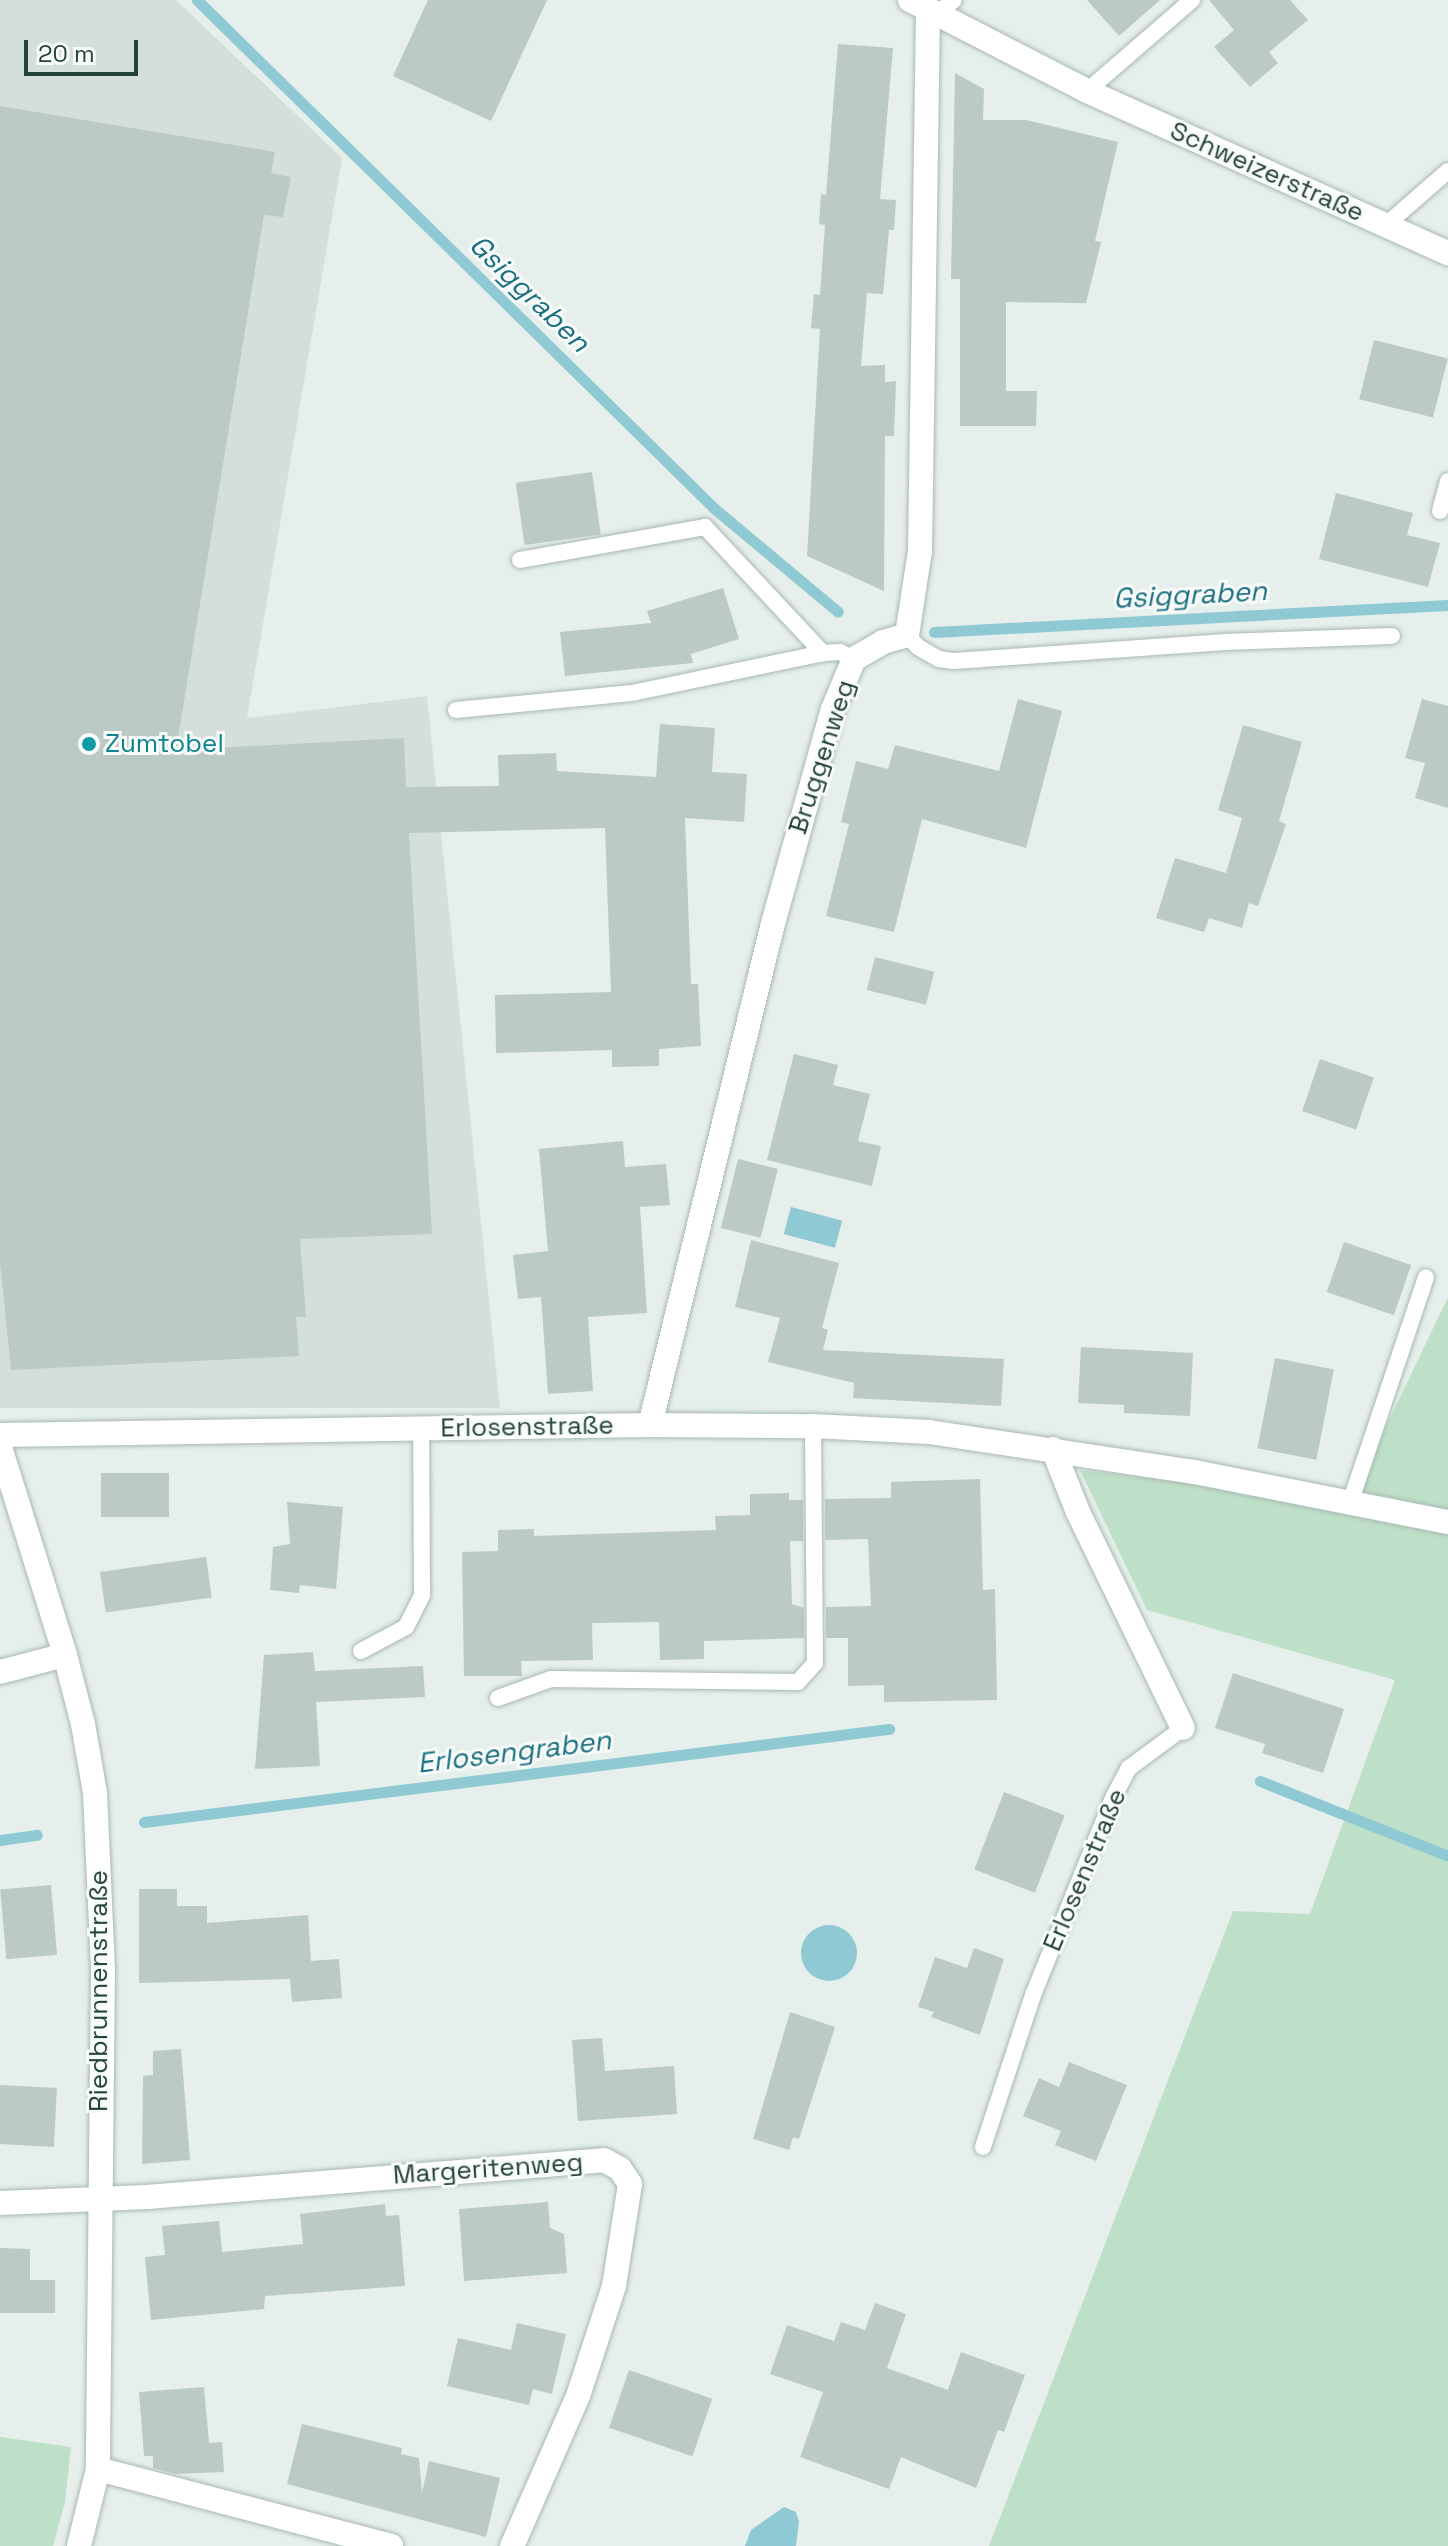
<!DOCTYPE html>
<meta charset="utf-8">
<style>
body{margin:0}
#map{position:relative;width:1448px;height:2546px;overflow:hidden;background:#e6efeb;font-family:"Space Grotesk",sans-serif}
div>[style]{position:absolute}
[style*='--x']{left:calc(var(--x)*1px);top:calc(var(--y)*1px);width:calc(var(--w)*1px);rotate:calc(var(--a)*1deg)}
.built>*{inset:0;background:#d4dfda}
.green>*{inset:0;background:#bfe0c8}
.water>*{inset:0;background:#8ec9d4;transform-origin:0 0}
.round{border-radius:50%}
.stream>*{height:11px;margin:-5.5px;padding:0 5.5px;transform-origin:5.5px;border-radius:5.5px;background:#8ec9d4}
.building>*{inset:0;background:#bbcac4;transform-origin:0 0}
.roads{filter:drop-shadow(0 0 2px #a8b8b2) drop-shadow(0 0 2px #a8b8b2)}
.lane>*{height:16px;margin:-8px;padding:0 8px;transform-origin:8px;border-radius:8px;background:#fff}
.street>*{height:24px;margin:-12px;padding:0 12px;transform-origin:12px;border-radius:12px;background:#fff}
.secondary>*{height:24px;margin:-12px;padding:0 12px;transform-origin:12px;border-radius:12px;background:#fff}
.dots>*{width:22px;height:22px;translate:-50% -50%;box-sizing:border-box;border:4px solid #f7fbf9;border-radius:50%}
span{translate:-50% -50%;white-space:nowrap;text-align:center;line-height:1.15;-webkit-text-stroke:6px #f7fbf9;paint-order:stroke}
.street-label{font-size:26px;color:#24423a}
.culture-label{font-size:26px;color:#0d838f}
.left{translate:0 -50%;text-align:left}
.water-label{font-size:28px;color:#1c6f80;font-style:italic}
.scale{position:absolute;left:24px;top:40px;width:114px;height:36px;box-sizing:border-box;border:4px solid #24423a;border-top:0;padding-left:10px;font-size:24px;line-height:28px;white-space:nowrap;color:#24423a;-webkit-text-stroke:6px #f7fbf9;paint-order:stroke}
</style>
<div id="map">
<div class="built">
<div style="clip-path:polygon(0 0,176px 0,342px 158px,247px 718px,427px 696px,500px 1408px,0 1408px)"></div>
</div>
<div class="green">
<div style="clip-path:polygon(1448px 1297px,1448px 2546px,989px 2546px,1233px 1911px,1310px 1914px,1395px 1680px,1147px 1610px,1080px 1470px,1350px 1502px)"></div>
<div style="clip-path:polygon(0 2437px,71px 2447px,65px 2502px,53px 2546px,0 2546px)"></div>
</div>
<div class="water">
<div style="left:791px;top:1207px;width:53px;height:28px;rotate:15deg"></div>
<div class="round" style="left:801px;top:1925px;width:56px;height:56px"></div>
<div style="clip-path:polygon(784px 2507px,796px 2512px,799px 2522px,796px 2546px,745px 2546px,751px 2530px)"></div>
</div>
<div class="stream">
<div style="--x:197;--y:0;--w:726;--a:44.5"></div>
<div style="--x:715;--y:509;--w:160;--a:39.9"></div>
<div style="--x:934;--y:632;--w:515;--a:-3.01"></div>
<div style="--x:1260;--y:1781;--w:202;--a:21.7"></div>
<div style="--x:144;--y:1822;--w:751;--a:-7.12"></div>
<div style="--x:0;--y:1840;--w:37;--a:-8"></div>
</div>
<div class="building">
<div style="clip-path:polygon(428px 0,547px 0,491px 121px,393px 76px)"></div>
<div style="clip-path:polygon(1087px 0,1160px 0,1119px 36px)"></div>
<div style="clip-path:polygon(1209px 0,1290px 0,1308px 20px,1269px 52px,1278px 63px,1250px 87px,1214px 47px,1234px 30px)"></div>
<div style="clip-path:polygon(838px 44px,893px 48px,880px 199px,896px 200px,894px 230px,889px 230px,883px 294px,867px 293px,861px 366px,885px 365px,885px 382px,896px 381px,894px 436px,885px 436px,884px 591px,807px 556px,820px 329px,811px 328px,814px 294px,820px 295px,825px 225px,819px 224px,821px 194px,826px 195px)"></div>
<div style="clip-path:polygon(955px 73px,984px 89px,983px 120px,1026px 120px,1118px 142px,1095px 241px,1101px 242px,1086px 303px,1006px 302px,1006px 391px,1037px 391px,1036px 426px,960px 426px,960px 279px,951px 279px)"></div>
<div style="clip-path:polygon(0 106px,275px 152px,271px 173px,291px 177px,283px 217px,264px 215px,176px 750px,404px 738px,406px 787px,499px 786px,498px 755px,556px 753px,557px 771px,656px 777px,660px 724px,715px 728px,712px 772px,747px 774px,744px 822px,685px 818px,691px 984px,698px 984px,701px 1046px,659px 1049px,659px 1066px,612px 1067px,612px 1050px,496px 1053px,495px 995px,611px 992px,605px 828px,409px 833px,432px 1234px,300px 1239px,306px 1317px,296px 1317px,299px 1356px,11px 1370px,0 1262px)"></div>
<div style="left:1374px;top:340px;width:76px;height:61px;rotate:14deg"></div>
<div style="left:592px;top:472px;width:63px;height:77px;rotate:82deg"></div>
<div style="clip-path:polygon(1336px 493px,1413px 513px,1407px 535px,1440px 543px,1428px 587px,1319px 559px)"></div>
<div style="clip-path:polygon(723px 588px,739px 639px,691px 654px,693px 663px,565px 676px,560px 632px,651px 623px,647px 611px)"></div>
<div style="clip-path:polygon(1018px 699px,1062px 711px,1026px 848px,922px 819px,894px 932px,826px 916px,849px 824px,841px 822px,856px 761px,888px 769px,895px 745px,999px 771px)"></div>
<div style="clip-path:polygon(1422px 699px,1448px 706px,1448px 808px,1415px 798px,1425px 763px,1405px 758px)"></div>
<div style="clip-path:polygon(1243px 725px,1302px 742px,1279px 821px,1286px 824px,1258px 906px,1249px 903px,1242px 928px,1209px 918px,1204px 932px,1156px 918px,1175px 858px,1226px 873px,1242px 818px,1218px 810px)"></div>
<div style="left:875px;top:957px;width:61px;height:34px;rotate:14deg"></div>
<div style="clip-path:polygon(794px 1054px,838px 1065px,833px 1085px,870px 1094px,858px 1141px,881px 1146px,872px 1186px,767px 1160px)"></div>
<div style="left:1320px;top:1059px;width:57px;height:55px;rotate:19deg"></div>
<div style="clip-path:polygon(623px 1141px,625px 1167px,666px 1164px,670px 1205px,640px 1207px,647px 1313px,588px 1317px,593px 1391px,548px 1394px,541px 1297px,518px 1299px,513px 1255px,548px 1251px,539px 1149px)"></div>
<div style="left:738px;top:1159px;width:41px;height:71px;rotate:14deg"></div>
<div style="clip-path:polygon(751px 1240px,839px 1263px,822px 1328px,828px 1330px,823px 1350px,1004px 1359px,1001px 1406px,853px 1398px,854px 1383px,768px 1362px,780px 1318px,735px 1307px)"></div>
<div style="left:1344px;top:1242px;width:71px;height:53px;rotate:19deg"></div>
<div style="clip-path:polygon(1081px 1347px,1193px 1353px,1190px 1416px,1124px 1413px,1124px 1405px,1078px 1403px)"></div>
<div style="left:1275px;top:1358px;width:60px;height:92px;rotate:11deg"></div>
<div style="left:101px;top:1473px;width:68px;height:44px"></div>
<div style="clip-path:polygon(980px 1479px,983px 1590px,995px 1589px,997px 1700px,884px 1702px,884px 1685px,848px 1686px,848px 1638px,826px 1638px,826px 1607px,871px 1606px,868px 1539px,825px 1540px,825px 1499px,891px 1498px,891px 1482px)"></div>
<div style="clip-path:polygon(789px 1493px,789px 1500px,803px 1500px,803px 1541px,790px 1541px,792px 1604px,804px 1608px,804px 1638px,704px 1641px,704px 1659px,660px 1660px,659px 1622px,592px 1623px,593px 1660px,521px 1661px,522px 1676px,464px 1676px,462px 1552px,498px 1551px,498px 1530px,534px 1529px,534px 1536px,716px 1530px,715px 1516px,750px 1515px,750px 1494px)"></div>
<div style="clip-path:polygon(287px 1502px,343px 1507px,336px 1589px,300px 1585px,299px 1593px,270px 1590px,273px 1547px,290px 1544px)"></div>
<div style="left:206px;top:1557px;width:41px;height:107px;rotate:82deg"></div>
<div style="clip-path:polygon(313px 1652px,315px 1671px,423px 1666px,425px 1697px,316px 1702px,320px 1766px,255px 1769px,264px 1655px)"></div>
<div style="clip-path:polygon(1233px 1673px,1344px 1709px,1323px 1773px,1262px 1753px,1265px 1744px,1215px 1728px)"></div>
<div style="left:1004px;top:1792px;width:65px;height:83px;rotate:21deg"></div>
<div style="left:51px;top:1885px;width:70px;height:51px;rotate:85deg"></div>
<div style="clip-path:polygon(139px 1889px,177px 1889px,177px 1906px,207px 1906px,207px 1923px,308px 1915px,311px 1961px,339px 1959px,342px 1998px,292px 2002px,290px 1979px,139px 1983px)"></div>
<div style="clip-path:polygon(974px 1948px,1004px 1959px,980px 2035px,931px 2017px,934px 2012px,918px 2007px,935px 1957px,967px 1968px)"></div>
<div style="clip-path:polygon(790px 2012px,835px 2027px,799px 2139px,793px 2137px,789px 2150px,753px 2139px)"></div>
<div style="clip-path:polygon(602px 2038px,605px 2071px,674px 2066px,677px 2114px,578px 2121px,572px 2040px)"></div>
<div style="clip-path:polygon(181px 2049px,190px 2160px,142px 2164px,143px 2076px,153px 2075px,153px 2051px)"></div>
<div style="clip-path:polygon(1069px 2062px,1127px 2085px,1096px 2161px,1055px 2145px,1061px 2131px,1023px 2116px,1039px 2078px,1059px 2087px)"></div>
<div style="left:0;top:2085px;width:57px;height:59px;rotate:3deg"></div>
<div style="clip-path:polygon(548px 2202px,550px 2228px,564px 2234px,567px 2273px,464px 2281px,459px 2209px)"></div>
<div style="clip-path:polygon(385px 2204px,386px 2216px,399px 2215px,405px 2286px,265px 2296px,264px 2309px,151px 2320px,145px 2257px,165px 2255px,162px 2226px,219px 2221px,222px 2252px,303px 2244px,300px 2214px)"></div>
<div style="clip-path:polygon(0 2248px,30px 2249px,30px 2280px,55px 2280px,55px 2313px,0 2313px)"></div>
<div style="clip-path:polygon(875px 2303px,906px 2314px,887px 2368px,948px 2390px,961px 2352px,1025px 2375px,1004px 2432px,998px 2430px,976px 2488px,901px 2457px,889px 2489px,800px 2457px,823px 2392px,770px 2374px,787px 2325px,834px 2341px,841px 2322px,865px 2330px)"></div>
<div style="clip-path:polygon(517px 2323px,566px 2334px,552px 2394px,533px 2389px,529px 2405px,447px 2386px,458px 2338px,511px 2350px)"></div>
<div style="left:629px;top:2370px;width:88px;height:61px;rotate:19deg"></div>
<div style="clip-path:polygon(204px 2387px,209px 2443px,222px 2442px,224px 2472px,176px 2474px,153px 2468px,153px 2456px,144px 2456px,139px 2392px)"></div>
<div style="clip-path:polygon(302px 2424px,402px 2448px,401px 2454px,419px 2458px,422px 2493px,429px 2461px,500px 2478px,486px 2537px,287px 2484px)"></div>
</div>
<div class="roads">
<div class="lane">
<div style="--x:936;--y:15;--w:23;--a:-40"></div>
<div style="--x:1087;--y:91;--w:139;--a:-40.9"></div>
<div style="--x:1386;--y:225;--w:82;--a:-41.1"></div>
<div style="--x:1440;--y:511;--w:31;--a:-75"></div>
<div style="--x:520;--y:560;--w:188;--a:-10.1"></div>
<div style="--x:705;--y:527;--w:173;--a:46.9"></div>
<div style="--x:907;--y:635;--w:16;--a:47"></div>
<div style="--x:918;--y:647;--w:24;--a:30"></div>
<div style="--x:939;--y:659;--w:15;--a:8"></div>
<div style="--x:954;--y:661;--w:272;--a:-4"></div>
<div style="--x:1225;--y:642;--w:167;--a:-2.1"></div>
<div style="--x:456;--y:710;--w:177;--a:-5.5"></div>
<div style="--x:632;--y:693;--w:195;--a:-11.8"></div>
<div style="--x:823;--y:653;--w:17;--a:-3"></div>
<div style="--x:840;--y:652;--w:16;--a:27"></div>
<div style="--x:1350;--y:1503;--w:238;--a:-71.4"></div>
<div style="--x:361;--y:1651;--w:51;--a:-28.1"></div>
<div style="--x:406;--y:1627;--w:36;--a:-63"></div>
<div style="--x:422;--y:1595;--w:166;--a:-90.3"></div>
<div style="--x:498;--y:1698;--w:56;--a:-19.7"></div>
<div style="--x:551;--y:1679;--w:247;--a:0.7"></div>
<div style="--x:798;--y:1682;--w:25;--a:-48"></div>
<div style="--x:815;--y:1663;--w:237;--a:-90.5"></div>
<div style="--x:983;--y:2147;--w:160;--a:-71.8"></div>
<div style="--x:1033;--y:1995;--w:215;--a:-67.9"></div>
<div style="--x:1114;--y:1796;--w:32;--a:-62"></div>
<div style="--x:1129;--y:1768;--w:67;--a:-36.5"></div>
</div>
<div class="street">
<div style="--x:650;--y:1425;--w:513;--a:-76.23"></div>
<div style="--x:772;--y:927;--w:226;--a:-74.4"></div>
<div style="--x:833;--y:709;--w:54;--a:-67.2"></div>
<div style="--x:854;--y:659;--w:34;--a:-30"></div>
<div style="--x:883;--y:642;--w:25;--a:-16"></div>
<div style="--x:907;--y:635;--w:85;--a:-81.2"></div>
<div style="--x:920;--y:551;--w:540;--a:-89.15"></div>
<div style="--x:0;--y:1435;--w:650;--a:-0.88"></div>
<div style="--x:650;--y:1425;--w:163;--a:0.4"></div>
<div style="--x:813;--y:1426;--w:116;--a:3"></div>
<div style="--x:929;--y:1432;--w:269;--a:8.6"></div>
<div style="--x:1195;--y:1472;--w:258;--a:11.2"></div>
<div style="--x:0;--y:1447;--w:218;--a:72.6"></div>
<div style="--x:65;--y:1655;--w:71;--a:75.4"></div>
<div style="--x:83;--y:1724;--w:70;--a:80.1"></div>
<div style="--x:95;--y:1793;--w:179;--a:87.4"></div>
<div style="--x:103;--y:1972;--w:497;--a:90.6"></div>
<div style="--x:98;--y:2469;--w:79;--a:103.9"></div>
<div style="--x:1053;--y:1449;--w:68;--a:68.4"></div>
<div style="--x:1078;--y:1512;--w:240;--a:64.1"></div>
<div style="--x:0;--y:1672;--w:67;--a:-14.7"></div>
<div style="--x:0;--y:2203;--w:147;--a:-2.3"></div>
<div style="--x:147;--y:2197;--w:458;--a:-4.6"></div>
<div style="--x:604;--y:2160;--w:18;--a:29"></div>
<div style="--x:620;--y:2169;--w:18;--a:56"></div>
<div style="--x:630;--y:2184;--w:103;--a:98.9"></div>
<div style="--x:614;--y:2286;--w:116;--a:108.1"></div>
<div style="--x:578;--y:2396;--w:164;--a:113.7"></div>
<div style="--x:98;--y:2469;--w:303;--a:14.7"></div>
</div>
<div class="secondary">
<div style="--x:910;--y:0;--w:199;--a:27.2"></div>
<div style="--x:1087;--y:91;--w:396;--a:24.2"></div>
</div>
</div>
<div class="dots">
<div style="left:89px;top:744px;background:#0f9aa8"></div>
</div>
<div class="street-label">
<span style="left:1267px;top:172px;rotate:24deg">Schweizerstraße</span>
<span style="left:822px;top:757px;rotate:-72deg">Bruggenweg</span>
<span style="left:527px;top:1427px;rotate:-1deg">Erlosenstraße</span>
<span style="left:1085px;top:1870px;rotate:-67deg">Erlosenstraße</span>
<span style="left:99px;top:1991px;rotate:-90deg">Riedbrunnenstraße</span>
<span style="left:488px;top:2169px;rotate:-4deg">Margeritenweg</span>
</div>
<div class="culture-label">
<span class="left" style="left:105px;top:744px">Zumtobel</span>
</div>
<div class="water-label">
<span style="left:530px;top:293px;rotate:44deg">Gsiggraben</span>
<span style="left:1190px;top:594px;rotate:-3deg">Gsiggraben</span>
<span style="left:514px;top:1751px;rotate:-7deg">Erlosengraben</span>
</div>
<div class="scale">20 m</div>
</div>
